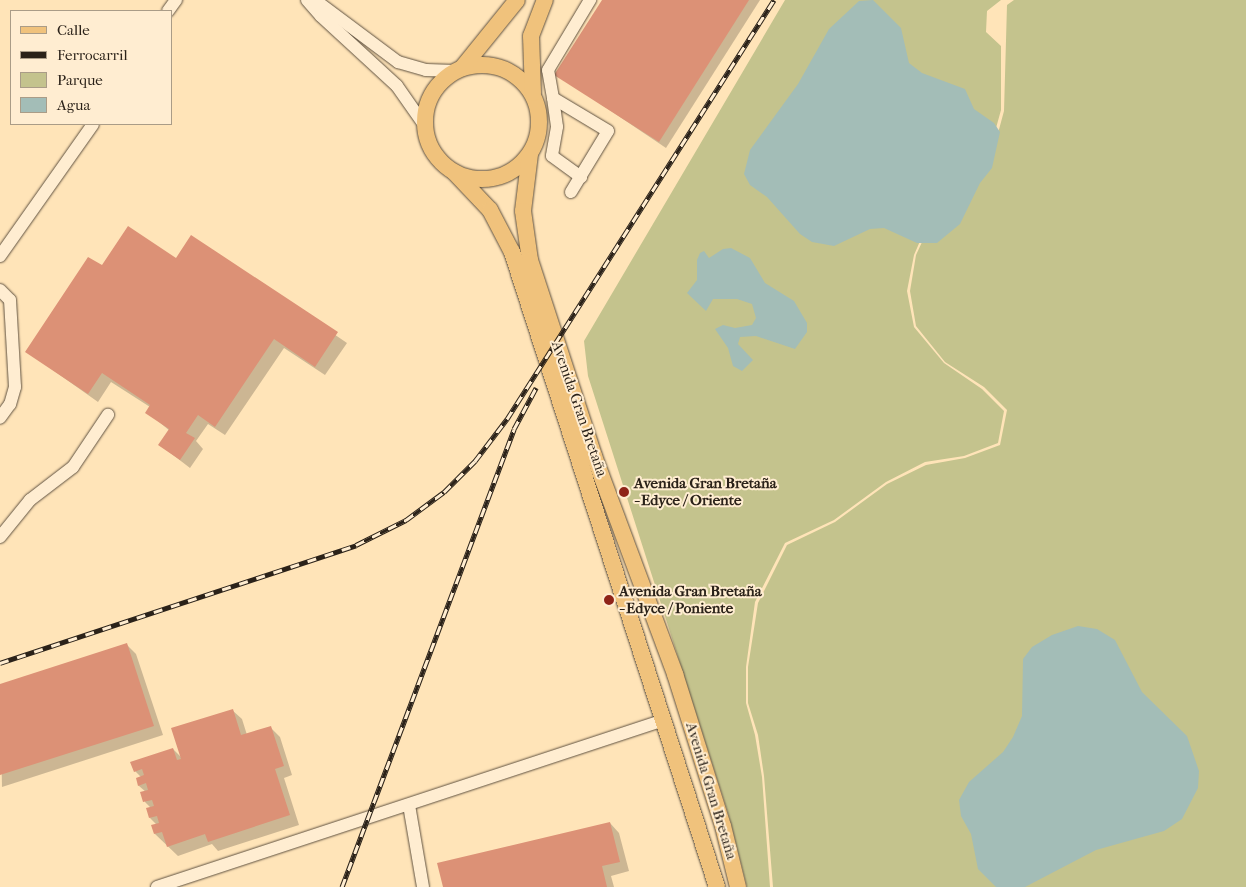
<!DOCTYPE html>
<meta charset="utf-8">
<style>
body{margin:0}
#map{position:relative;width:1246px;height:887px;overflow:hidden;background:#ffe4b8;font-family:"IM FELL French Canon",serif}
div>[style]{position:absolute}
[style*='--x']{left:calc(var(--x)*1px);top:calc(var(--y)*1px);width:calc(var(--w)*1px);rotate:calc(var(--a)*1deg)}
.green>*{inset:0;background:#c4c38d}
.water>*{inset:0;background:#a3bdb7}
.shadow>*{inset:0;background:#0003}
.building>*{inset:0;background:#dc9176}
.roads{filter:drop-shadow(0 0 1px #605241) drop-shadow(0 0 1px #605241)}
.minor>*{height:12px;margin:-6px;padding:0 6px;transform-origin:6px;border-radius:6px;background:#ffedd1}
.major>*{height:16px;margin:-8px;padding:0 8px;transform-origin:8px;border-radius:8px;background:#f0c27c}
.major>.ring{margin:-8px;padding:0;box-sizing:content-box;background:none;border:16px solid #f0c27c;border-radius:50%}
.rail>*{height:5px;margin-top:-2.5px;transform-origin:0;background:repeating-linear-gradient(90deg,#ffedd1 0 9px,#2b2219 0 18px);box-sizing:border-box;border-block:1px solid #2b2219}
.dots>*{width:14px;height:14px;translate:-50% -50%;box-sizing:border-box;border:2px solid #ffedd1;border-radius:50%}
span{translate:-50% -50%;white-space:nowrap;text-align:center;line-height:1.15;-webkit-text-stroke:4px #ffedd1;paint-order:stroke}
.street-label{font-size:15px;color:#2b2219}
.poi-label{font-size:15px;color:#2b2219;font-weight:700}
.left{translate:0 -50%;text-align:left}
.legend{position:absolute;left:10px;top:10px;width:162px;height:115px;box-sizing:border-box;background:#ffedd1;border:1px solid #aa9c87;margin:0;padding:6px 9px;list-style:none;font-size:15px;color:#2b2219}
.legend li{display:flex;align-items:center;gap:10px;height:25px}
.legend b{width:25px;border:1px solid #aa9c87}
</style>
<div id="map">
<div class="green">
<div style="clip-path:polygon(785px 0,1001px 0,987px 11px,986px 32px,1001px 46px,1001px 110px,988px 157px,927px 225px,914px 255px,907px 291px,914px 327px,944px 363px,982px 389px,1004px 411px,998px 443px,964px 456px,925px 462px,886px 482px,834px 520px,785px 543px,755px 602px,746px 667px,746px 703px,755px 735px,762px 777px,770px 887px,747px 887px,729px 816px,588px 376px,584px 341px)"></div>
<div style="clip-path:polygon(1014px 0,1246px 0,1246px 887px,773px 887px,764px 776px,758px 735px,748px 703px,748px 667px,758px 603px,787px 545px,835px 522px,887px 484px,926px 465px,965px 458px,1000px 445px,1007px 410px,984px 387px,945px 362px,916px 326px,910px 291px,916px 255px,929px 227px,991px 159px,1004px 111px,1007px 5px)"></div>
</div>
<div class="water">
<div style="clip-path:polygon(873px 0,901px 28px,909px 63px,922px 73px,965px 89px,974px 109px,994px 123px,1000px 132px,992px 168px,980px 183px,960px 224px,937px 243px,917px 243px,884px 228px,870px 229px,834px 246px,812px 242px,800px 234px,767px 197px,750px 185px,744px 174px,750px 150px,798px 84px,829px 29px,859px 1px)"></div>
<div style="clip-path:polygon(731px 248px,750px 258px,765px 283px,794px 301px,807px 323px,807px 332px,795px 349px,756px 336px,740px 337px,738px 344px,753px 360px,742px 371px,733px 366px,728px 348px,715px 329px,723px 325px,735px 328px,752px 325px,756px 318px,752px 304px,737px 299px,713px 299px,706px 311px,687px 293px,697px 280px,697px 260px,700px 253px,704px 251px,709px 258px,723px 249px)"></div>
<div style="clip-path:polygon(1078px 626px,1097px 629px,1115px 640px,1142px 692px,1187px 736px,1199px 771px,1198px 788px,1182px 819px,1164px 831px,1096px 850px,1025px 887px,996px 887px,978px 869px,971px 834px,961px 816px,959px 800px,969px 782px,1003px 752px,1013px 737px,1022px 716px,1023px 659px,1032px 647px,1052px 635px)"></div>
</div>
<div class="shadow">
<div style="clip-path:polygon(604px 0,760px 0,666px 148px,556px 74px)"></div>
<div style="clip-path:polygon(192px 237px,347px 343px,325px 375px,284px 348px,225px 435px,208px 424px,196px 441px,203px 449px,190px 468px,160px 445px,170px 431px,147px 412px,150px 407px,111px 382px,98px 402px,26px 351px,102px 267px,176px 260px)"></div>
<div style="clip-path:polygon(127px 645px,136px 654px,163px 735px,2px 787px,0 686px)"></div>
<div style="clip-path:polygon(232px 710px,242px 719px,247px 735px,270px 727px,280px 737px,292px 775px,284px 778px,299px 825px,218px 851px,212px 844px,178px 856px,155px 834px,157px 825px,150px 818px,151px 808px,145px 802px,146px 792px,139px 786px,137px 779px,141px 777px,135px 771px,173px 749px,182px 758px)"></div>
<div style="clip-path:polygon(610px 823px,619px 833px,629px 871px,611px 876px,614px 887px,444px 887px)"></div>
</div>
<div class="building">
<div style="clip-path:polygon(602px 0,749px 0,659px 142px,554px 75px)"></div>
<div style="clip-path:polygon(128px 226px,176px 258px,191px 235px,338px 332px,315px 367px,274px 339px,215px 427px,198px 415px,186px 433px,195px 438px,180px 460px,158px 445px,169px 429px,145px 413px,150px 405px,102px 373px,88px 394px,25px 352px,88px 257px,102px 265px)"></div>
<div style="clip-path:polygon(127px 643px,154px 726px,0 775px,0 684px)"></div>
<div style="clip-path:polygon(233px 709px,241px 735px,271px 726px,284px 766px,275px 769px,290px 815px,208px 842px,205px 834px,167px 847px,162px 832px,154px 834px,151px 825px,159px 823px,157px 816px,149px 818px,146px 808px,154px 806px,152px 800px,143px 802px,140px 792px,148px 790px,146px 783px,138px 786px,136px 778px,144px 775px,142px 769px,134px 772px,130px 762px,173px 748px,177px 760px,181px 759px,171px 728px)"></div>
<div style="clip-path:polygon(610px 822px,620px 862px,602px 866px,607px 887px,443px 887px,437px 863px)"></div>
</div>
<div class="roads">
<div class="minor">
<div style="--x:307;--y:0;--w:21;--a:49"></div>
<div style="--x:321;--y:16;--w:103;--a:42.6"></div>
<div style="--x:397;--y:86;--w:49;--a:55"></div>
<div style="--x:315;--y:0;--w:104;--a:36.8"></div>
<div style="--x:398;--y:62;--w:29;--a:16"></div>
<div style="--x:426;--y:70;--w:29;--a:2"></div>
<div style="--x:168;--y:11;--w:14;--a:-54"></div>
<div style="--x:553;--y:98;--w:29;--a:82"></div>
<div style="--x:557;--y:127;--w:29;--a:100"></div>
<div style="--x:552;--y:156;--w:36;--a:36"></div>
<div style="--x:571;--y:192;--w:71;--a:-58.8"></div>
<div style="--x:608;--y:131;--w:64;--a:-149"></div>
<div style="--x:553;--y:98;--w:28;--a:-100"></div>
<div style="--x:548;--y:70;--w:82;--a:-59"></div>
<div style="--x:0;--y:256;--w:161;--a:-54.8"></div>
<div style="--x:0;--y:290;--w:14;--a:45"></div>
<div style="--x:10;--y:300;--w:87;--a:86.7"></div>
<div style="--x:15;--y:387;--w:18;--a:106"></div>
<div style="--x:10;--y:404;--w:17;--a:126"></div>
<div style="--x:0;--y:537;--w:48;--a:-51"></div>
<div style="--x:30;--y:500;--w:54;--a:-37.5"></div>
<div style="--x:73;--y:467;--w:63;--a:-56.1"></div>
<div style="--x:409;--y:805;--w:83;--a:80.3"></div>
<div style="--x:157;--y:887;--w:534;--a:-18.23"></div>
</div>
<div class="major">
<div class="ring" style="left:425px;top:65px;width:98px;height:98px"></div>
<div style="--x:462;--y:68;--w:87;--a:-51"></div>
<div style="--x:533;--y:93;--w:57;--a:-92"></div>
<div style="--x:531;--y:36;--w:39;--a:-69"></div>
<div style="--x:530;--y:154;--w:57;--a:97"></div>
<div style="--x:523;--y:211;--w:49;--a:81.9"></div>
<div style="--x:530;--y:260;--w:206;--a:71.9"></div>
<div style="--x:594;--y:456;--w:233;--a:69.6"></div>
<div style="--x:675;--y:674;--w:159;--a:72.5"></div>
<div style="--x:723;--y:826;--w:63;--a:76.2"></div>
<div style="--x:454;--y:172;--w:52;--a:46.5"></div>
<div style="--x:490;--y:210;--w:47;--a:62.4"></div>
<div style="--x:512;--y:252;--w:667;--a:72.11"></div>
</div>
</div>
<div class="rail">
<div style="--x:0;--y:663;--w:375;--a:-18.3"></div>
<div style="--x:356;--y:545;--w:56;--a:-26.6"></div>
<div style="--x:406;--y:520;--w:47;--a:-36.4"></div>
<div style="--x:444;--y:492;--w:44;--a:-45"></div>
<div style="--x:475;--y:461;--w:53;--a:-52.7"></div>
<div style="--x:507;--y:419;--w:497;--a:-57.5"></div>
<div style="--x:342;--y:887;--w:489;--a:-69.4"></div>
<div style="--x:514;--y:429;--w:47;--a:-61.8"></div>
</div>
<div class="dots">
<div style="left:624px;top:492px;background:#8f2418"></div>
<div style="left:609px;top:600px;background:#8f2418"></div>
</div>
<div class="street-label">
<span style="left:579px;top:409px;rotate:71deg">Avenida Gran Bretaña</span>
<span style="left:711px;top:791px;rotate:73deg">Avenida Gran Bretaña</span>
</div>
<div class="poi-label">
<span class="left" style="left:634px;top:492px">Avenida Gran Bretaña<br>- Edyce / Oriente</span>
<span class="left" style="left:619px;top:600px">Avenida Gran Bretaña<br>- Edyce / Poniente</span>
</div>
<ul class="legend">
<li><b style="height:6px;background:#f0c27c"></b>Calle</li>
<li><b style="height:6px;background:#2b2219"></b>Ferrocarril</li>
<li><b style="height:14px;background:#c4c38d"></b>Parque</li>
<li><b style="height:14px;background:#a3bdb7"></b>Agua</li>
</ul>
</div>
